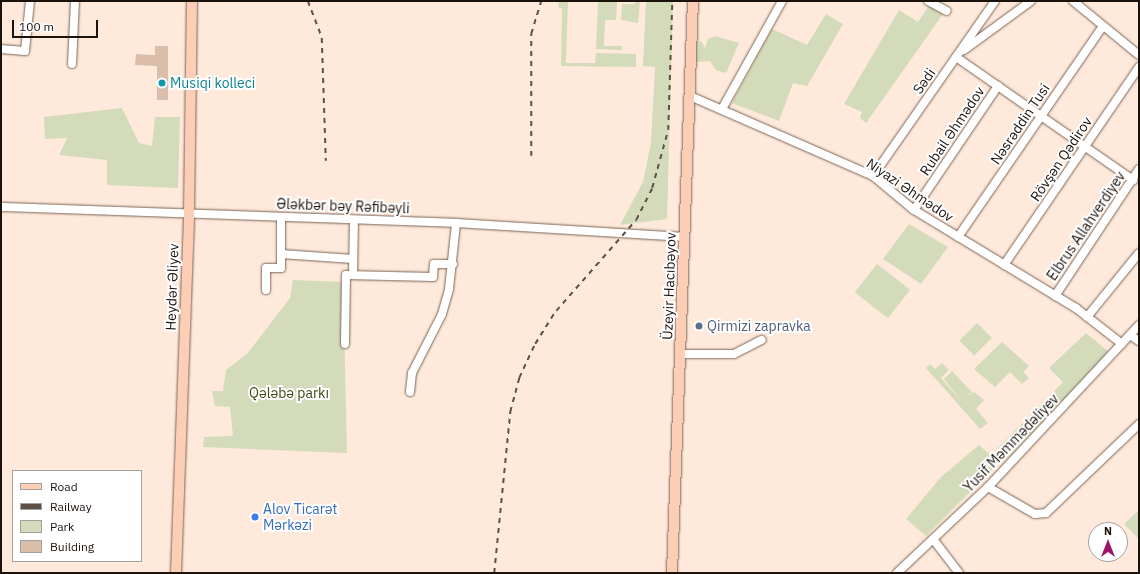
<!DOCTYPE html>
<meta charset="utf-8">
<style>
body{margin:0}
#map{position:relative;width:1140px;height:574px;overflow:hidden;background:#fee9da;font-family:"IBM Plex Sans",sans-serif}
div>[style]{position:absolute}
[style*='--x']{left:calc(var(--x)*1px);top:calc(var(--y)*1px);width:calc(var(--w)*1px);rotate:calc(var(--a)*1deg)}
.green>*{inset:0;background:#d3dbbb;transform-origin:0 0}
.building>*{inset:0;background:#dbbea9}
.roads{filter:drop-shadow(0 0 1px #7b6454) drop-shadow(0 0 1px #7b6454)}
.minor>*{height:8px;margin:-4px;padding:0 4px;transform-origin:4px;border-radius:4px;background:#fff}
.major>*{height:10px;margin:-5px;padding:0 5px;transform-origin:5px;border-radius:5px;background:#fdceb6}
.rail>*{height:1.5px;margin-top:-0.75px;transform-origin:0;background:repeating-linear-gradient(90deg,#5c5047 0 5px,transparent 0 10px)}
.dots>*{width:11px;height:11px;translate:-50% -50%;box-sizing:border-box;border:2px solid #fff;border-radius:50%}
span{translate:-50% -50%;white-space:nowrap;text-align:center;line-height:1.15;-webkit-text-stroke:4px #fff;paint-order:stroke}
.street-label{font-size:14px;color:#1b120c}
.culture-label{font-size:14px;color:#0d838f}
.left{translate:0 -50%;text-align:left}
.service-label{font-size:14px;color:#4e5e75}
.park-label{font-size:14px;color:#404814}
.shop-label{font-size:14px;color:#366cbe}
.frame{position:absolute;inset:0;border:2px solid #1b120c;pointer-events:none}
.legend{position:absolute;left:12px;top:470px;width:130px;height:92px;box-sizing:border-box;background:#fff;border:1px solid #a4a09e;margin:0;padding:5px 7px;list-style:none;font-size:12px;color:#1b120c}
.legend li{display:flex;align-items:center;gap:8px;height:20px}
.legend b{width:20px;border:1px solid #a4a09e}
.north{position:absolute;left:1088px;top:522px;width:40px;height:40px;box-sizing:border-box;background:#fff;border:1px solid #a4a09e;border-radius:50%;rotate:0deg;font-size:11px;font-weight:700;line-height:16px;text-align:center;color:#1b120c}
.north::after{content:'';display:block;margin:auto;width:14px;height:18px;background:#9d1564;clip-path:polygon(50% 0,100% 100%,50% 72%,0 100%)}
.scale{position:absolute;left:12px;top:20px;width:86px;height:18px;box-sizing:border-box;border:2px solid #1b120c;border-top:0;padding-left:5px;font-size:12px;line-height:14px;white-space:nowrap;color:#1b120c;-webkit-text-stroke:3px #fff;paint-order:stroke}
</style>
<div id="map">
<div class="green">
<div style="clip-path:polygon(558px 1px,568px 1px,566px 63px,595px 63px,596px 53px,636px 54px,636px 67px,561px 66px,562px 8px,559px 8px)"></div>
<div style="clip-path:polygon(635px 1px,640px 1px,638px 23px,621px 20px,622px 4px,635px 4px)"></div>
<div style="clip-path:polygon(646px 1px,673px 1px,667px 219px,620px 225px,643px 182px,651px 143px,655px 67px,643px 66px)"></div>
<div style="clip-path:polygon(598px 2px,617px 2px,616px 20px,605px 20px,604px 46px,622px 46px,622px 50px,596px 49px)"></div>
<div style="clip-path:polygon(929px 6px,943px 14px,866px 123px,860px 118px,862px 112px,844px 104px,899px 10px,918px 22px)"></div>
<div style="clip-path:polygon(826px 14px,843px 24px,807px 86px,793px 83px,779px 121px,732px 103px,772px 29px,807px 45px)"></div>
<div style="clip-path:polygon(715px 36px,739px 43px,726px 73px,716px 70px,710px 61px,696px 62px,696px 43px,701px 41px,705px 48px,708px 39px)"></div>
<div style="clip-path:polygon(122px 108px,139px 143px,152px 146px,155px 117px,180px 117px,178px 188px,107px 185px,107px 160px,59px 155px,67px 138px,45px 139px,44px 117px)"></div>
<div style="clip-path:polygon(909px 224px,948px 247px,921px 284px,883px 259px)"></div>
<div style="left:877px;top:264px;width:42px;height:36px;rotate:38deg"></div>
<div style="clip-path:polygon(293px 280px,343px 282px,347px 453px,203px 447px,204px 437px,233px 436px,230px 407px,215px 406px,212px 391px,223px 391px,226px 370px,247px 354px,290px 298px)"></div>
<div style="left:977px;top:323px;width:21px;height:25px;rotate:45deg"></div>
<div style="clip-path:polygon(1086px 333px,1109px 352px,1008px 458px,998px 448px,1063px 382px,1049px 368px)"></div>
<div style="clip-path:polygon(1002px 342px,1029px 366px,1023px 372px,1029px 378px,1022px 384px,1010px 372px,995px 387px,974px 369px)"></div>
<div style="clip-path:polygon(942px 363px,949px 370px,941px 378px,961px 401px,944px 379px,952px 371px,972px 392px,966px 397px,974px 392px,984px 400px,976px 409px,988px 423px,980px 429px,926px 368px,930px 364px,935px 369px)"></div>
<div style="clip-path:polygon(979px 445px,999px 463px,926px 536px,906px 519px,941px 477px)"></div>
<div style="clip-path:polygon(1139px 510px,1139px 539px,1124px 524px)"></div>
</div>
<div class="building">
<div style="clip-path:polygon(155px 46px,168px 46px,168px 100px,157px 100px,157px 66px,135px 65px,136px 54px,155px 55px)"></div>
</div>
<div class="roads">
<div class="minor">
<div style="--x:928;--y:1;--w:21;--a:28"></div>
<div style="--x:1073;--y:1;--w:85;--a:39.3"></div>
<div style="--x:1;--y:49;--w:24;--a:5"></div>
<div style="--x:25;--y:51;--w:50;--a:-84.3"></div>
<div style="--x:964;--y:50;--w:83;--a:-36.2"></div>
<div style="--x:956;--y:57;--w:216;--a:34.8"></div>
<div style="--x:72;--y:64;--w:63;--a:-87.3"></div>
<div style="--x:690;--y:96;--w:200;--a:23.6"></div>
<div style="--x:873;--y:176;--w:53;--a:39.7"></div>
<div style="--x:914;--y:210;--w:189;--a:31.2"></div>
<div style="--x:1076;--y:308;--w:58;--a:38"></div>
<div style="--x:722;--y:109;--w:124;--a:-60.9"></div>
<div style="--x:873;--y:176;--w:213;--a:-55.1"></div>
<div style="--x:1;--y:207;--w:455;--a:2"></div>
<div style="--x:456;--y:223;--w:229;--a:3.5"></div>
<div style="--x:914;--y:210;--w:150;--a:-55.9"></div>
<div style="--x:958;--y:237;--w:256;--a:-55.5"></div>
<div style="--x:281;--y:254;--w:72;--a:4"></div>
<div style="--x:1004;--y:265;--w:240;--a:-55.7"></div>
<div style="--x:353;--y:275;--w:55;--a:-89"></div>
<div style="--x:266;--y:290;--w:22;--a:-90"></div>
<div style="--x:266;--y:268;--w:15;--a:0"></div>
<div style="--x:281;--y:268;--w:51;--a:-90"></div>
<div style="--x:1055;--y:296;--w:152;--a:-56.5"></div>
<div style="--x:1087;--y:317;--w:82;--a:-50.9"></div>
<div style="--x:1130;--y:335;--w:11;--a:34"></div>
<div style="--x:345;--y:344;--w:69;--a:-89.2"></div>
<div style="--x:346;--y:275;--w:87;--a:1.3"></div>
<div style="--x:433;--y:277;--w:13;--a:-86"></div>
<div style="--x:434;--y:264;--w:19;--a:0"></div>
<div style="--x:680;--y:354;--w:54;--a:0"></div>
<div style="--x:734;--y:354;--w:31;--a:-27"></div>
<div style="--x:410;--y:392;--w:19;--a:-84"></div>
<div style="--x:412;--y:373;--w:66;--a:-63"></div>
<div style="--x:442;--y:314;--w:26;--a:-74"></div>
<div style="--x:449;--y:289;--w:66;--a:-83.9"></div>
<div style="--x:988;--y:487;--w:54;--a:29.9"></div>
<div style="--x:1035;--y:514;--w:11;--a:-5"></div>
<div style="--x:1046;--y:513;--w:129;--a:-43.7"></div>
<div style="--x:933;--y:539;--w:43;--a:52.6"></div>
<div style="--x:897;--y:573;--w:125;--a:-43.4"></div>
<div style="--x:988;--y:487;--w:221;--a:-47"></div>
</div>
<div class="major">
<div style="--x:176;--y:573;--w:360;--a:-87.9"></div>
<div style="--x:189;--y:213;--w:212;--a:-89.2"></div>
<div style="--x:672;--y:573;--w:572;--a:-87.9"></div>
</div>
</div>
<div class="rail">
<div style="--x:308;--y:1;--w:40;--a:69"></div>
<div style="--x:322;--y:38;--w:123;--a:88.1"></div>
<div style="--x:531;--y:156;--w:122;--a:-90"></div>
<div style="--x:531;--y:34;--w:34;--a:-73"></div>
<div style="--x:494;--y:573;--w:162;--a:-84.3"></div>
<div style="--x:510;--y:412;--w:35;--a:-75"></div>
<div style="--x:519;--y:378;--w:38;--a:-65"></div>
<div style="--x:535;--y:344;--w:39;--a:-58"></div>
<div style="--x:556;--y:311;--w:121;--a:-48.7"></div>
<div style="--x:636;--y:220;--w:36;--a:-63"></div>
<div style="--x:652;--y:188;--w:60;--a:-74.6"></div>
<div style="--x:668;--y:130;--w:129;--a:-88.2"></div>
</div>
<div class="dots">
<div style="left:162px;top:83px;background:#0f9aa8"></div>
<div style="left:699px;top:326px;background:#5c6f8a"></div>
<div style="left:255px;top:517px;background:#3f7fe0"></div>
</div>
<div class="street-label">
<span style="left:924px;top:81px;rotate:-55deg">Sədi</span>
<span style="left:1020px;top:124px;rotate:-56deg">Nəsrəddin Tusi</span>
<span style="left:952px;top:131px;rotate:-56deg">Rubail Əhmədov</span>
<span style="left:1061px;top:159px;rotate:-56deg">Rövşən Qədirov</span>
<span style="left:910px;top:190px;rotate:34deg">Niyazi Əhmədov</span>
<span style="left:343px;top:206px;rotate:2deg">Ələkbər bəy Rəfibəyli</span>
<span style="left:1086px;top:226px;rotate:-56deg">Elbrus Allahverdiyev</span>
<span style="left:669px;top:286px;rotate:-88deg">Üzeyir Hacıbəyov</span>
<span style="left:172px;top:287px;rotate:-88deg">Heydər Əliyev</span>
<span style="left:1011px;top:443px;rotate:-46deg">Yusif Məmmədəliyev</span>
</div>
<div class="culture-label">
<span class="left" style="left:170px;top:83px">Musiqi kolleci</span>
</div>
<div class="service-label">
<span class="left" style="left:707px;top:326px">Qirmizi zapravka</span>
</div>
<div class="park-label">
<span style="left:289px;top:393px">Qələbə parkı</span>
</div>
<div class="shop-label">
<span class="left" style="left:263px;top:517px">Alov Ticarət<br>Mərkəzi</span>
</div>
<div class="frame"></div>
<ul class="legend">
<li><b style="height:5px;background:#fdceb6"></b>Road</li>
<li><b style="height:5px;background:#5c5047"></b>Railway</li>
<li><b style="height:11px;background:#d3dbbb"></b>Park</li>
<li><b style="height:11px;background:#dbbea9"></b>Building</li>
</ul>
<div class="north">N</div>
<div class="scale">100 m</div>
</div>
